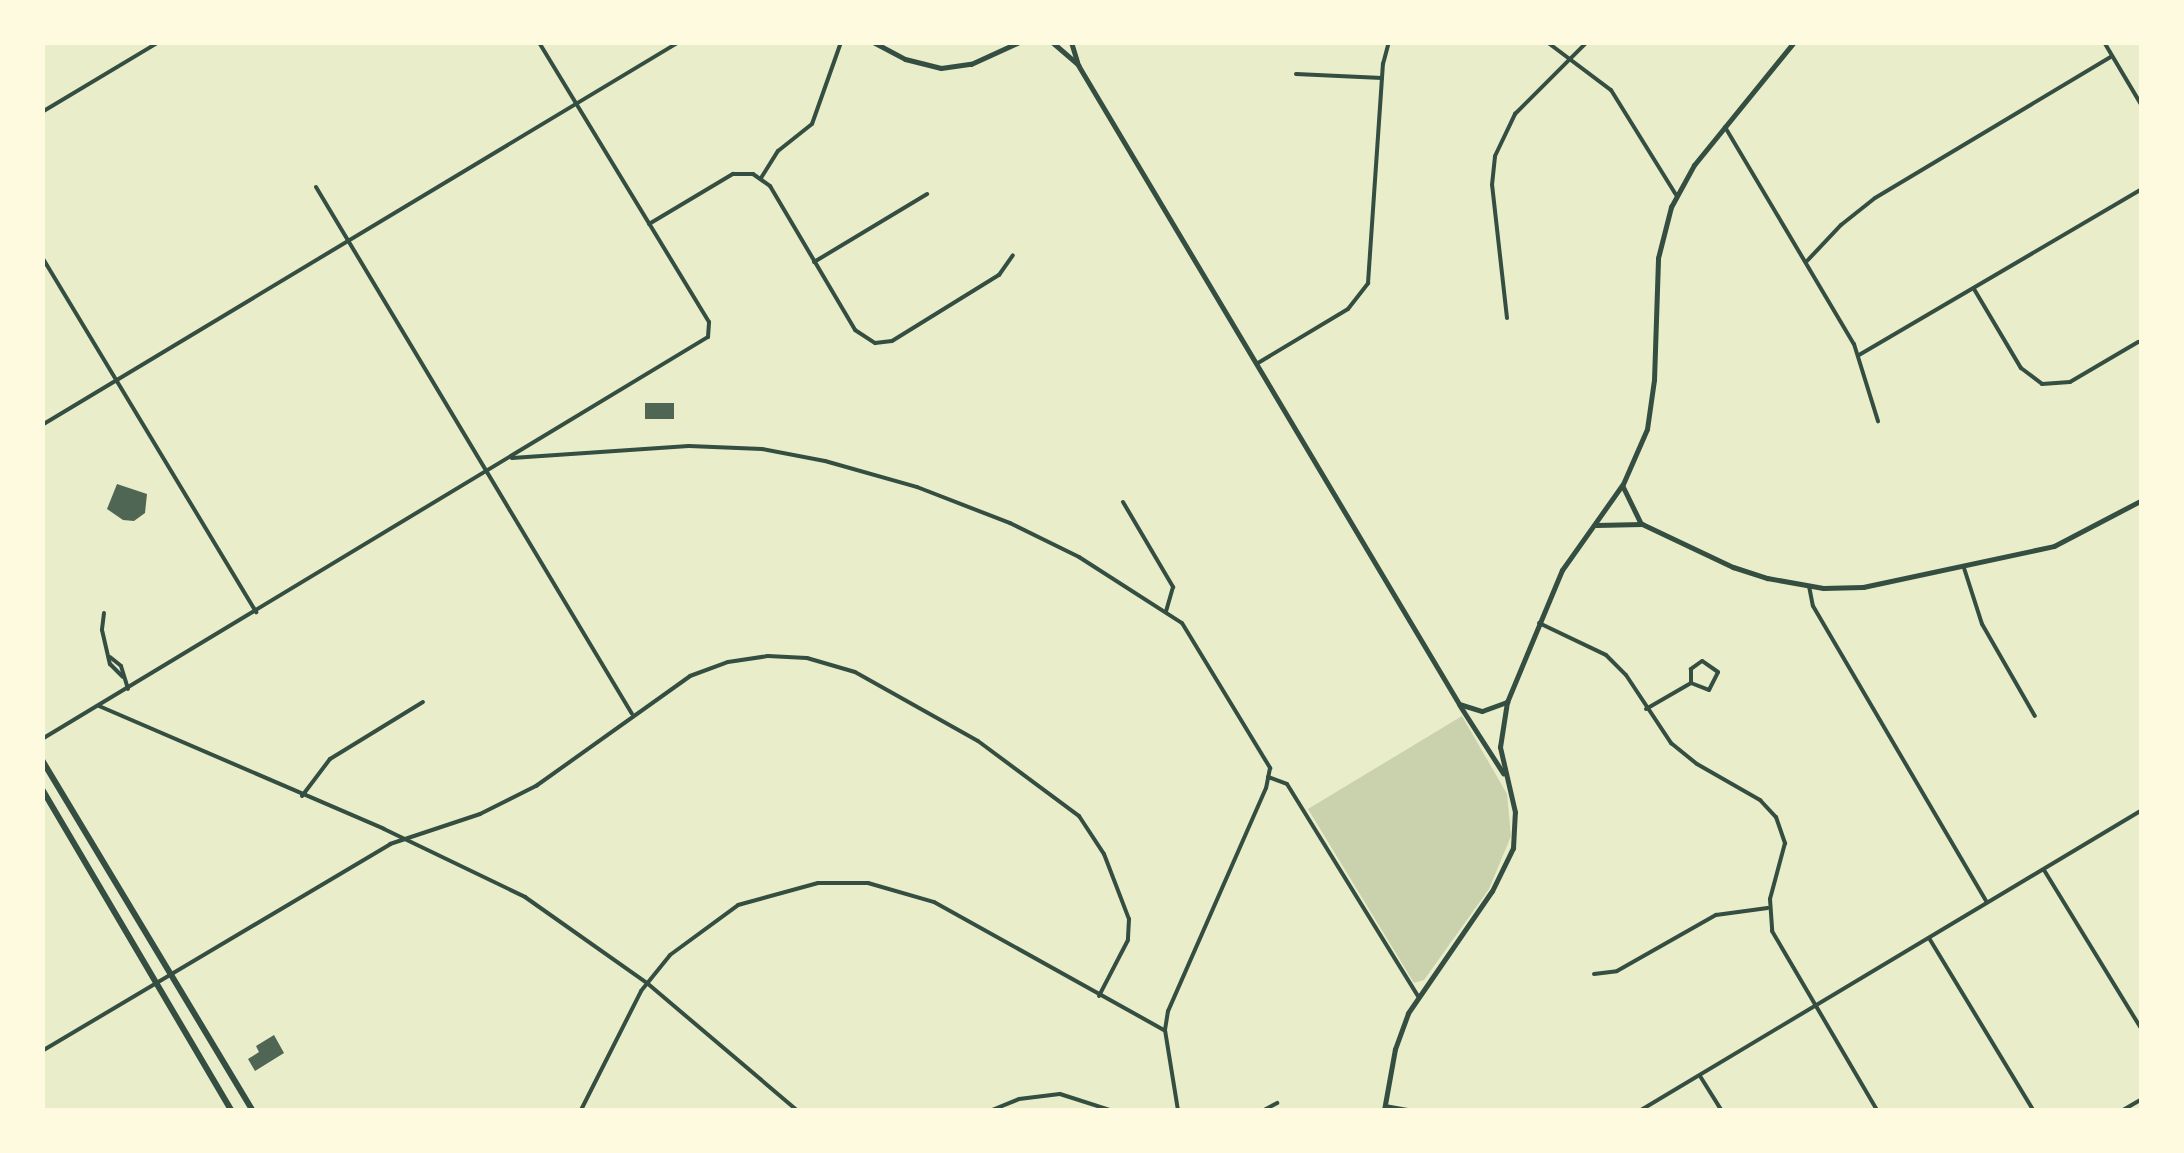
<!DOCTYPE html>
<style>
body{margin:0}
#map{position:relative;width:2184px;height:1153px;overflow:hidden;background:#e9edc9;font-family:Roboto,sans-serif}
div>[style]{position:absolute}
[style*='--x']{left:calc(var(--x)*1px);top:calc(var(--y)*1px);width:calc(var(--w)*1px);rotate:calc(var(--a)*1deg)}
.green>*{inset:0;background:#cad2ad}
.building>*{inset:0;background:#4f6655;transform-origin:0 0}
.minor>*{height:4px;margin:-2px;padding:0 2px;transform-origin:2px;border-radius:2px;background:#344e41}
.tertiary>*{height:5px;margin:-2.5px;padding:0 2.5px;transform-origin:2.5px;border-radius:2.5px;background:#344e41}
.primary>*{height:6px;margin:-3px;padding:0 3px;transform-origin:3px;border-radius:3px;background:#344e41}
span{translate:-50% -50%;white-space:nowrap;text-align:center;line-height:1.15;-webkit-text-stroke:9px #fefae0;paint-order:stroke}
.frame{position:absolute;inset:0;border:45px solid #fefae0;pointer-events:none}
</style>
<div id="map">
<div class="green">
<div style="clip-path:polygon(1462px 716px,1507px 794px,1511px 836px,1489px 889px,1424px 980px,1414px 983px,1308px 809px)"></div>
</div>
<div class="building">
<div style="left:674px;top:403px;width:16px;height:29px;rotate:90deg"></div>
<div style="clip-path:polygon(117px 484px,147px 494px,145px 513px,134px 521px,123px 520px,107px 509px)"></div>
<div style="clip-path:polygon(274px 1035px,284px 1053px,255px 1071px,248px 1059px,259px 1052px,256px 1046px)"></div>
</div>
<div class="minor">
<div style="--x:1547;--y:42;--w:80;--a:36.9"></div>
<div style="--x:1611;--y:90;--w:123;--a:58.2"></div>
<div style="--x:2104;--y:42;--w:74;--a:59.3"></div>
<div style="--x:1296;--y:74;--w:86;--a:2.7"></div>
<div style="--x:42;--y:112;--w:136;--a:-30.9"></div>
<div style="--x:1725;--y:127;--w:252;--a:59.3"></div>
<div style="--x:1854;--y:344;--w:81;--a:72.7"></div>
<div style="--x:761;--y:178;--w:32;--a:-58"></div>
<div style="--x:778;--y:151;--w:43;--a:-38.5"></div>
<div style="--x:812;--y:124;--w:87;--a:-70.5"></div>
<div style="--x:316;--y:187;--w:614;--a:59.05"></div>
<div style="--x:649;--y:224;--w:98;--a:-30.8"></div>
<div style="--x:733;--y:174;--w:20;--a:0"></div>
<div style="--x:753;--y:174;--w:21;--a:35"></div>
<div style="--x:770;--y:186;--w:167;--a:59.4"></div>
<div style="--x:855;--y:330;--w:24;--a:33"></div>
<div style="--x:875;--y:343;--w:17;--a:-7"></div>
<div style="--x:892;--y:341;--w:126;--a:-31.7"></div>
<div style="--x:999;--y:275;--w:24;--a:-55"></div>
<div style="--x:42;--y:257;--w:415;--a:58.9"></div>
<div style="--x:814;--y:262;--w:132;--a:-31"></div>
<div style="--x:1806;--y:262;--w:51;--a:-46.6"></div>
<div style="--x:1841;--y:225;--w:43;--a:-38.5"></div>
<div style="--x:1875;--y:198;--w:276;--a:-30.9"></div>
<div style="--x:1974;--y:289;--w:92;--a:59.3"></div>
<div style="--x:2021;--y:368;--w:26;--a:37"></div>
<div style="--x:2042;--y:384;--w:28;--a:-4"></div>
<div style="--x:2070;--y:382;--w:79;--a:-30.5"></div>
<div style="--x:1507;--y:318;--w:134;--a:-96.4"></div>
<div style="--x:1492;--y:185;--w:29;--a:-84"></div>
<div style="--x:1495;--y:156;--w:47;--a:-64.5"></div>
<div style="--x:1515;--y:114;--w:102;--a:-45"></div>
<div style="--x:1859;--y:355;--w:328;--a:-30.4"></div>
<div style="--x:1258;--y:363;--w:105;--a:-31"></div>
<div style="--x:1348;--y:309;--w:33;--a:-52"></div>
<div style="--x:1368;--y:283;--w:220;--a:-86.1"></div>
<div style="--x:1383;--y:64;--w:23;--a:-75"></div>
<div style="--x:42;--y:425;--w:743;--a:-31.02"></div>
<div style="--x:512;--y:458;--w:177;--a:-3.9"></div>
<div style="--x:689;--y:446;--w:73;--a:2.4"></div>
<div style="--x:762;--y:449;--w:64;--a:10.8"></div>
<div style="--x:825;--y:461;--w:96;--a:15.8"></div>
<div style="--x:917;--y:487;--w:100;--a:21.2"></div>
<div style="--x:1010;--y:523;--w:77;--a:26.2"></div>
<div style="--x:1079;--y:557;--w:122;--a:32.7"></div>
<div style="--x:1182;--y:623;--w:170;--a:58.7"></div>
<div style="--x:1270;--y:768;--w:20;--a:101"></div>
<div style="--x:1266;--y:788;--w:244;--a:113.7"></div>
<div style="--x:1168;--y:1011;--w:19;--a:99"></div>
<div style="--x:1165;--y:1030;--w:81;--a:80.8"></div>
<div style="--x:1123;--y:502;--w:99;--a:59.5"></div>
<div style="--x:1173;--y:587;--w:26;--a:106"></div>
<div style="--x:1964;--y:568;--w:59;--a:72.2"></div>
<div style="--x:1982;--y:624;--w:106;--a:60.1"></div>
<div style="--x:1809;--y:586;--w:20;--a:79"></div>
<div style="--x:1813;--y:606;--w:343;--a:59.6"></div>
<div style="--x:104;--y:613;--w:17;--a:97"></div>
<div style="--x:102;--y:630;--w:35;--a:77"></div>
<div style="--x:110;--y:664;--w:18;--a:45"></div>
<div style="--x:1539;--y:623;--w:74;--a:25.5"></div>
<div style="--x:1606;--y:655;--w:28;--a:45"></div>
<div style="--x:1626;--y:675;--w:82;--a:56.5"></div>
<div style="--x:1671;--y:743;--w:33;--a:39"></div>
<div style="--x:1697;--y:764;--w:73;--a:29.7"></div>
<div style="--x:1760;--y:800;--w:23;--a:47"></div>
<div style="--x:1776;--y:817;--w:28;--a:71"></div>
<div style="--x:1785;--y:843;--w:58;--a:105"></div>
<div style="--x:1770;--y:899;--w:32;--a:86"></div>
<div style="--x:1772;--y:931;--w:208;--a:59.6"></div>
<div style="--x:110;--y:657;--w:14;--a:39"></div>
<div style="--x:121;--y:666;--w:24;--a:73"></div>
<div style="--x:99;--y:706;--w:310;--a:23.3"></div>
<div style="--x:384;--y:829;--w:157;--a:25.7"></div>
<div style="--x:525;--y:897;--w:149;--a:35.2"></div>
<div style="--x:647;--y:983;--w:197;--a:40.3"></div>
<div style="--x:1646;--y:709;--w:52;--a:-30"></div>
<div style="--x:1691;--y:683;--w:19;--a:21"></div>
<div style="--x:1709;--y:690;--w:20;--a:-63"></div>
<div style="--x:1718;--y:672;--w:19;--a:-145"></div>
<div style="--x:1702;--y:661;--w:14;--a:144"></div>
<div style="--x:1691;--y:669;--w:14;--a:90"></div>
<div style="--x:42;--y:739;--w:778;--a:-31.12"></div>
<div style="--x:708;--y:337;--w:15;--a:-86"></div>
<div style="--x:709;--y:322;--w:328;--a:-121.3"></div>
<div style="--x:1268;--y:777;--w:20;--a:20"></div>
<div style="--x:1287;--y:784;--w:249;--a:58.3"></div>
<div style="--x:302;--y:796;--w:46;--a:-52.9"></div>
<div style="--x:330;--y:759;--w:109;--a:-31.5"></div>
<div style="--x:2044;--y:870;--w:188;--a:58.5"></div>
<div style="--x:1929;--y:938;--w:201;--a:58.8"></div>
<div style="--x:1594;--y:974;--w:23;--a:-7"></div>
<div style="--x:1617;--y:971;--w:114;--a:-29.5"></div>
<div style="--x:1716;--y:915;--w:52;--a:-7.7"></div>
<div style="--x:42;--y:1051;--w:405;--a:-30.7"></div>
<div style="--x:390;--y:844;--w:95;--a:-18.4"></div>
<div style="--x:480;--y:814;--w:63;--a:-26.6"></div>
<div style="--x:536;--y:786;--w:189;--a:-35.5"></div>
<div style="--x:690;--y:676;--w:40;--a:-20.2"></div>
<div style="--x:728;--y:662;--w:40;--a:-8.5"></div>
<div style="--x:768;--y:656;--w:39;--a:3"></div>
<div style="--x:807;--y:658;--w:50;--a:16.3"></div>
<div style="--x:855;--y:672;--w:141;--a:29.3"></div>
<div style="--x:978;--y:741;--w:126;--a:36.6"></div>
<div style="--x:1079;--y:816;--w:45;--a:56.7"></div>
<div style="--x:1104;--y:854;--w:70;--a:69"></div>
<div style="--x:1129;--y:919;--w:21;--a:93"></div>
<div style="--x:1128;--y:940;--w:63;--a:117.4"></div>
<div style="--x:1700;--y:1076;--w:40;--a:58"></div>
<div style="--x:1385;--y:1106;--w:23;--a:10"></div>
<div style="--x:581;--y:1110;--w:133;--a:-63.2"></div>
<div style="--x:641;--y:991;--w:46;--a:-51.1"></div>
<div style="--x:670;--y:955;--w:84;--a:-36.3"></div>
<div style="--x:738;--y:905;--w:83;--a:-15.4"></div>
<div style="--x:818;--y:883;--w:50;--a:0"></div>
<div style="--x:868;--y:883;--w:69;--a:16.1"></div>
<div style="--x:934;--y:902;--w:263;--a:29.1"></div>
<div style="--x:992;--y:1110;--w:29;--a:-22"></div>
<div style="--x:1019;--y:1099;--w:41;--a:-7"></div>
<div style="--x:1060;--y:1094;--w:52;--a:17.7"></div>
<div style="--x:1264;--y:1110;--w:15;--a:-28"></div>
<div style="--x:1641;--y:1110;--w:584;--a:-30.91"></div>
<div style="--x:2123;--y:1110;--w:22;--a:-30"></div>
</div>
<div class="tertiary">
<div style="--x:873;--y:42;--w:36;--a:28"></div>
<div style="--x:905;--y:59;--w:37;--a:14"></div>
<div style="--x:941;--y:68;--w:30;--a:-8"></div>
<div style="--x:971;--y:64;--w:53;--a:-24.6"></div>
<div style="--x:1052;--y:42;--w:35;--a:41"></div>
<div style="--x:1078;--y:65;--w:744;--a:59.19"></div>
<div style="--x:1459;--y:704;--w:24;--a:17"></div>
<div style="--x:1482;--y:711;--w:27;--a:-20"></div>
<div style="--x:1071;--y:42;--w:21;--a:73"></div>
<div style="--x:1623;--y:487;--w:39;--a:64"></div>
<div style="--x:1596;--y:525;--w:46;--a:-1.2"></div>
<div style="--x:1642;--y:524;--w:101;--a:25.3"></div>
<div style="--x:1733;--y:567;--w:36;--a:18"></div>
<div style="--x:1767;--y:578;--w:57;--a:10.1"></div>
<div style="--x:1823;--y:588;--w:40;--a:-1.4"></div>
<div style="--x:1863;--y:587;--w:195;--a:-12.1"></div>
<div style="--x:2054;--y:546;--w:99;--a:-27.6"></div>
<div style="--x:1460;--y:706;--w:80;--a:57.3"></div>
<div style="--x:1384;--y:1110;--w:62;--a:-79.8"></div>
<div style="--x:1395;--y:1049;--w:38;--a:-70"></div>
<div style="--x:1408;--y:1013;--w:148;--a:-55.5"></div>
<div style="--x:1492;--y:891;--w:48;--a:-64"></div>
<div style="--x:1513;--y:848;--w:36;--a:-87"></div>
<div style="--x:1515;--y:812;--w:67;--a:-103"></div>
<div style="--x:1500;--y:747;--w:46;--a:-81.2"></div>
<div style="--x:1507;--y:702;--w:143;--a:-67.4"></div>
<div style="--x:1562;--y:570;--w:105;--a:-54.7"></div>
<div style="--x:1623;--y:484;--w:60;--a:-66.4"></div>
<div style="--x:1647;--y:429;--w:49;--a:-81.9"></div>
<div style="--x:1654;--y:380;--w:122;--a:-88.1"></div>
<div style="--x:1658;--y:258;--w:53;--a:-75.7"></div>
<div style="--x:1671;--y:207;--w:48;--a:-61.3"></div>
<div style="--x:1694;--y:165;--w:159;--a:-50.9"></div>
</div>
<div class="primary">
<div style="--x:42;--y:760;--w:408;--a:59"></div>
<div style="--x:42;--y:789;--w:373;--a:59.5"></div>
</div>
<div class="frame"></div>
</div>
